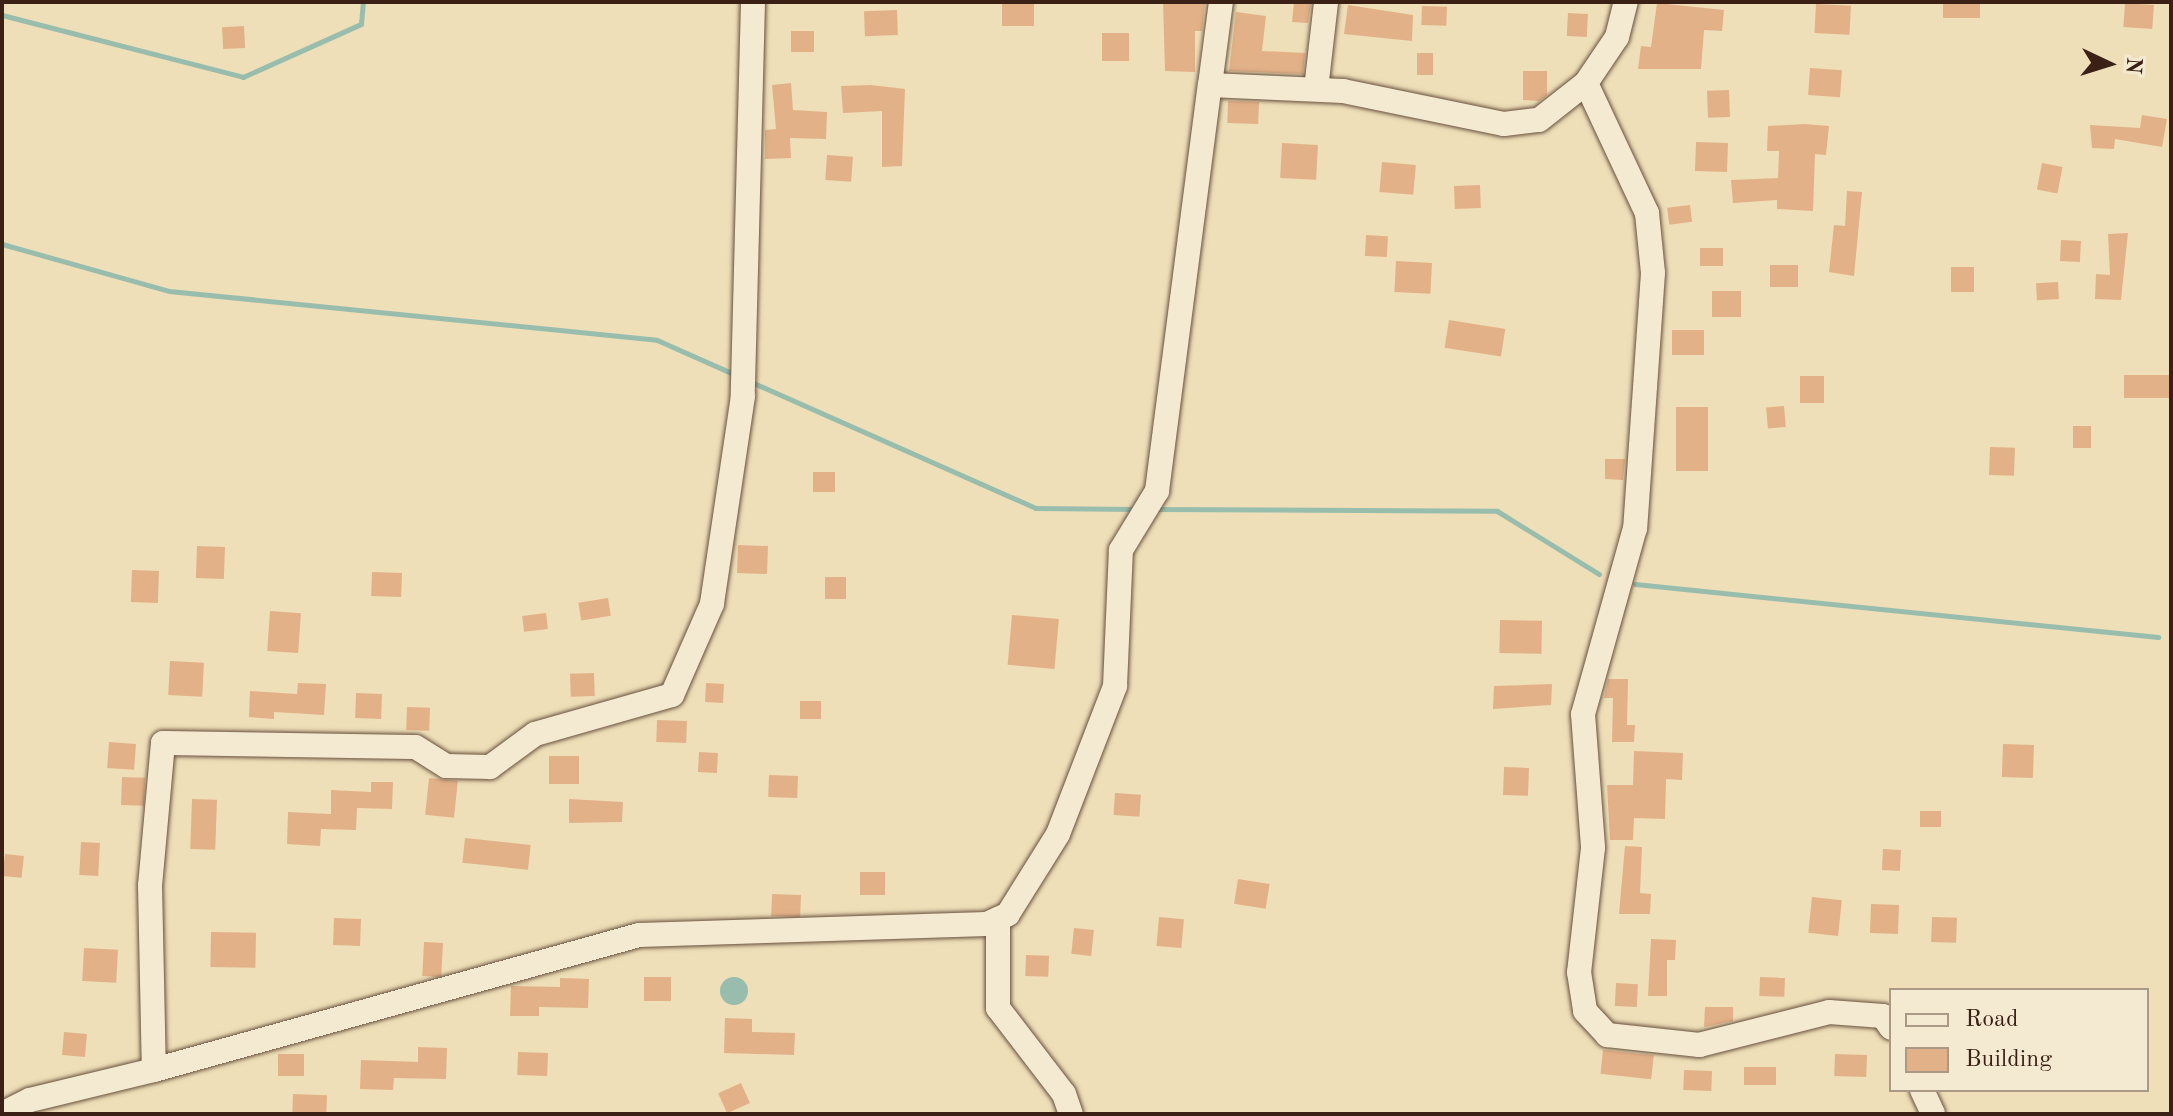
<!DOCTYPE html>
<style>
body{margin:0}
#map{position:relative;width:2173px;height:1116px;overflow:hidden;background:#eedfb8;font-family:"Old Standard TT",serif}
div>[style]{position:absolute}
[style*='--x']{left:calc(var(--x)*1px);top:calc(var(--y)*1px);width:calc(var(--w)*1px);rotate:calc(var(--a)*1deg)}
.water>*{inset:0;background:#99bdad}
.round{border-radius:50%}
.stream>*{height:5px;margin:-2.5px;padding:0 2.5px;transform-origin:2.5px;border-radius:2.5px;background:#99bdad}
.building>*{inset:0;background:#e3b188;transform-origin:0 0}
.roads{filter:drop-shadow(0 0 2px #68503e) drop-shadow(0 0 2px #68503e)}
.minor>*{height:24px;margin:-12px;padding:0 12px;transform-origin:12px;border-radius:12px;background:#f4ead1}
span{translate:-50% -50%;white-space:nowrap;text-align:center;line-height:1.15;-webkit-text-stroke:6px #f4ead1;paint-order:stroke}
.frame{position:absolute;inset:0;border:4px solid #3b2016;pointer-events:none}
.legend{position:absolute;left:1889px;top:988px;width:260px;height:104px;box-sizing:border-box;background:#f4ead1;border:2px solid #aa9986;margin:0;padding:10px 14px;list-style:none;font-size:24px;color:#3b2016}
.legend li{display:flex;align-items:center;gap:16px;height:40px}
.legend b{width:40px;border:2px solid #aa9986}
.north{position:absolute;left:2069px;top:24px;width:80px;height:80px;-webkit-text-stroke:6px #f4ead1;paint-order:stroke;rotate:94deg;font-size:22px;font-weight:700;line-height:32px;text-align:center;color:#3b2016}
.north::after{content:'';display:block;margin:auto;width:28px;height:36px;background:#3b2016;clip-path:polygon(50% 0,100% 100%,50% 72%,0 100%)}
</style>
<div id="map">
<div class="water">
<div class="round" style="left:720px;top:977px;width:28px;height:28px"></div>
</div>
<div class="stream">
<div style="--x:2;--y:15;--w:249;--a:14.4"></div>
<div style="--x:243;--y:77;--w:129;--a:-24.2"></div>
<div style="--x:361;--y:24;--w:22;--a:-85"></div>
<div style="--x:2;--y:244;--w:173;--a:15.7"></div>
<div style="--x:169;--y:291;--w:490;--a:5.7"></div>
<div style="--x:657;--y:340;--w:86;--a:23.9"></div>
<div style="--x:749;--y:381;--w:313;--a:23.9"></div>
<div style="--x:1035;--y:508;--w:101;--a:0.6"></div>
<div style="--x:1154;--y:509;--w:343;--a:0.3"></div>
<div style="--x:1497;--y:511;--w:120;--a:31.7"></div>
<div style="--x:1635;--y:584;--w:526;--a:5.79"></div>
</div>
<div class="building">
<div style="left:1002px;top:2px;width:32px;height:24px"></div>
<div style="clip-path:polygon(1163px 2px,1205px 2px,1202px 31px,1195px 31px,1195px 72px,1165px 71px)"></div>
<div style="clip-path:polygon(1294px 2px,1311px 2px,1308px 23px,1292px 22px)"></div>
<div style="left:1943px;top:2px;width:37px;height:16px"></div>
<div style="clip-path:polygon(1657px 3px,1724px 10px,1722px 31px,1704px 30px,1701px 69px,1638px 69px,1641px 46px,1651px 47px)"></div>
<div style="left:2125px;top:3px;width:29px;height:24px;rotate:4deg"></div>
<div style="left:1816px;top:4px;width:35px;height:29px;rotate:3deg"></div>
<div style="clip-path:polygon(1348px 5px,1413px 15px,1412px 41px,1344px 34px)"></div>
<div style="left:1422px;top:6px;width:25px;height:19px;rotate:2deg"></div>
<div style="left:897px;top:10px;width:25px;height:33px;rotate:88deg"></div>
<div style="clip-path:polygon(1236px 12px,1266px 16px,1262px 51px,1305px 53px,1303px 74px,1229px 71px)"></div>
<div style="left:1568px;top:13px;width:20px;height:23px;rotate:3deg"></div>
<div style="left:244px;top:26px;width:22px;height:22px;rotate:87deg"></div>
<div style="left:814px;top:31px;width:21px;height:23px;rotate:90deg"></div>
<div style="left:1102px;top:33px;width:27px;height:28px"></div>
<div style="left:1417px;top:53px;width:16px;height:22px"></div>
<div style="left:1810px;top:68px;width:32px;height:27px;rotate:4deg"></div>
<div style="clip-path:polygon(1523px 71px,1547px 71px,1547px 95px,1539px 101px,1523px 100px)"></div>
<div style="clip-path:polygon(791px 83px,793px 110px,827px 112px,826px 139px,790px 138px,791px 158px,765px 159px,765px 130px,776px 129px,772px 85px)"></div>
<div style="clip-path:polygon(871px 85px,905px 89px,902px 166px,882px 167px,882px 111px,843px 113px,841px 86px)"></div>
<div style="left:1729px;top:90px;width:27px;height:22px;rotate:88deg"></div>
<div style="left:1228px;top:101px;width:31px;height:22px;rotate:2deg"></div>
<div style="clip-path:polygon(2142px 115px,2167px 119px,2162px 147px,2115px 139px,2114px 149px,2092px 148px,2090px 125px,2140px 128px)"></div>
<div style="clip-path:polygon(1804px 124px,1829px 126px,1826px 155px,1815px 154px,1813px 211px,1777px 209px,1777px 200px,1733px 203px,1731px 180px,1778px 178px,1779px 151px,1767px 151px,1768px 126px)"></div>
<div style="left:1696px;top:142px;width:32px;height:29px;rotate:2deg"></div>
<div style="left:1282px;top:143px;width:36px;height:35px;rotate:3deg"></div>
<div style="left:827px;top:155px;width:26px;height:25px;rotate:4deg"></div>
<div style="left:1382px;top:162px;width:34px;height:30px;rotate:5deg"></div>
<div style="left:2042px;top:163px;width:21px;height:27px;rotate:11deg"></div>
<div style="left:1480px;top:185px;width:23px;height:26px;rotate:88deg"></div>
<div style="clip-path:polygon(1847px 191px,1862px 192px,1854px 276px,1829px 272px,1834px 225px,1845px 226px)"></div>
<div style="left:1690px;top:205px;width:17px;height:23px;rotate:83deg"></div>
<div style="clip-path:polygon(2128px 233px,2121px 300px,2095px 299px,2096px 274px,2110px 275px,2108px 234px)"></div>
<div style="left:1366px;top:235px;width:22px;height:21px;rotate:3deg"></div>
<div style="left:2061px;top:240px;width:20px;height:21px;rotate:3deg"></div>
<div style="left:1723px;top:248px;width:18px;height:23px;rotate:90deg"></div>
<div style="left:1396px;top:261px;width:36px;height:31px;rotate:3deg"></div>
<div style="left:1770px;top:265px;width:28px;height:22px"></div>
<div style="left:1951px;top:267px;width:23px;height:25px"></div>
<div style="left:2058px;top:282px;width:17px;height:22px;rotate:87deg"></div>
<div style="left:1741px;top:291px;width:26px;height:29px;rotate:90deg"></div>
<div style="left:1449px;top:320px;width:57px;height:28px;rotate:9deg"></div>
<div style="left:1704px;top:330px;width:25px;height:32px;rotate:90deg"></div>
<div style="left:2124px;top:375px;width:47px;height:23px"></div>
<div style="left:1800px;top:376px;width:24px;height:27px"></div>
<div style="left:1784px;top:406px;width:21px;height:18px;rotate:85deg"></div>
<div style="left:1676px;top:407px;width:32px;height:64px"></div>
<div style="left:2073px;top:426px;width:18px;height:22px"></div>
<div style="left:1990px;top:447px;width:25px;height:28px;rotate:2deg"></div>
<div style="clip-path:polygon(1605px 459px,1625px 459px,1623px 480px,1605px 479px)"></div>
<div style="left:813px;top:472px;width:22px;height:20px"></div>
<div style="left:738px;top:545px;width:30px;height:28px;rotate:2deg"></div>
<div style="left:197px;top:546px;width:28px;height:32px;rotate:2deg"></div>
<div style="left:132px;top:570px;width:27px;height:32px;rotate:2deg"></div>
<div style="left:372px;top:572px;width:30px;height:24px;rotate:2deg"></div>
<div style="left:825px;top:577px;width:21px;height:22px"></div>
<div style="left:608px;top:598px;width:18px;height:30px;rotate:81deg"></div>
<div style="left:270px;top:611px;width:31px;height:40px;rotate:4deg"></div>
<div style="left:546px;top:613px;width:16px;height:24px;rotate:83deg"></div>
<div style="left:1012px;top:615px;width:47px;height:50px;rotate:5deg"></div>
<div style="left:1500px;top:620px;width:42px;height:33px;rotate:1deg"></div>
<div style="left:170px;top:661px;width:34px;height:34px;rotate:3deg"></div>
<div style="left:594px;top:673px;width:23px;height:24px;rotate:88deg"></div>
<div style="clip-path:polygon(1608px 679px,1628px 679px,1627px 725px,1635px 725px,1634px 742px,1612px 742px,1613px 698px,1604px 698px)"></div>
<div style="clip-path:polygon(298px 683px,326px 684px,324px 715px,274px 712px,274px 719px,249px 717px,250px 691px,297px 694px)"></div>
<div style="left:706px;top:683px;width:18px;height:19px;rotate:3deg"></div>
<div style="clip-path:polygon(1552px 684px,1551px 705px,1493px 709px,1494px 686px)"></div>
<div style="left:356px;top:693px;width:26px;height:25px;rotate:2deg"></div>
<div style="left:800px;top:701px;width:21px;height:18px"></div>
<div style="left:407px;top:707px;width:23px;height:23px;rotate:2deg"></div>
<div style="left:657px;top:720px;width:30px;height:22px;rotate:2deg"></div>
<div style="left:109px;top:742px;width:27px;height:26px;rotate:4deg"></div>
<div style="left:2003px;top:744px;width:31px;height:33px;rotate:2deg"></div>
<div style="clip-path:polygon(1634px 751px,1683px 753px,1682px 780px,1666px 779px,1665px 819px,1634px 818px,1633px 840px,1610px 840px,1607px 785px,1633px 785px)"></div>
<div style="left:699px;top:752px;width:19px;height:20px;rotate:3deg"></div>
<div style="left:549px;top:756px;width:30px;height:28px"></div>
<div style="left:1504px;top:767px;width:25px;height:28px;rotate:2deg"></div>
<div style="left:769px;top:775px;width:29px;height:22px;rotate:2deg"></div>
<div style="left:122px;top:777px;width:23px;height:28px;rotate:2deg"></div>
<div style="left:429px;top:778px;width:29px;height:37px;rotate:6deg"></div>
<div style="clip-path:polygon(371px 782px,393px 782px,392px 809px,357px 808px,356px 830px,321px 829px,320px 846px,287px 844px,288px 812px,331px 814px,331px 790px,371px 792px)"></div>
<div style="left:1115px;top:793px;width:26px;height:22px;rotate:4deg"></div>
<div style="left:192px;top:799px;width:25px;height:50px;rotate:2deg"></div>
<div style="clip-path:polygon(569px 799px,623px 802px,622px 822px,569px 823px)"></div>
<div style="left:1920px;top:811px;width:21px;height:16px"></div>
<div style="left:465px;top:838px;width:66px;height:25px;rotate:6deg"></div>
<div style="left:81px;top:842px;width:19px;height:33px;rotate:3deg"></div>
<div style="clip-path:polygon(1625px 846px,1642px 847px,1640px 893px,1651px 894px,1650px 914px,1619px 914px)"></div>
<div style="left:1883px;top:849px;width:18px;height:21px;rotate:3deg"></div>
<div style="left:5px;top:854px;width:19px;height:22px;rotate:6deg"></div>
<div style="left:860px;top:872px;width:25px;height:23px"></div>
<div style="left:1238px;top:879px;width:32px;height:25px;rotate:9deg"></div>
<div style="left:772px;top:894px;width:29px;height:22px;rotate:2deg"></div>
<div style="left:1812px;top:897px;width:30px;height:36px;rotate:6deg"></div>
<div style="left:1871px;top:904px;width:28px;height:29px;rotate:2deg"></div>
<div style="left:1159px;top:917px;width:25px;height:29px;rotate:5deg"></div>
<div style="left:1932px;top:917px;width:25px;height:25px;rotate:2deg"></div>
<div style="left:334px;top:918px;width:27px;height:27px;rotate:2deg"></div>
<div style="left:1074px;top:928px;width:20px;height:26px;rotate:6deg"></div>
<div style="left:211px;top:932px;width:45px;height:35px;rotate:1deg"></div>
<div style="clip-path:polygon(1651px 939px,1676px 940px,1675px 960px,1667px 960px,1667px 996px,1648px 996px)"></div>
<div style="left:424px;top:942px;width:19px;height:34px;rotate:3deg"></div>
<div style="left:84px;top:948px;width:34px;height:33px;rotate:3deg"></div>
<div style="left:1026px;top:955px;width:23px;height:21px;rotate:2deg"></div>
<div style="left:644px;top:977px;width:27px;height:24px"></div>
<div style="left:1760px;top:977px;width:25px;height:19px;rotate:2deg"></div>
<div style="clip-path:polygon(560px 978px,589px 979px,588px 1008px,539px 1007px,539px 1016px,510px 1016px,511px 986px,560px 987px)"></div>
<div style="left:1616px;top:983px;width:22px;height:23px;rotate:3deg"></div>
<div style="clip-path:polygon(1705px 1007px,1733px 1007px,1733px 1021px,1704px 1027px)"></div>
<div style="clip-path:polygon(725px 1018px,752px 1019px,752px 1032px,795px 1033px,794px 1055px,724px 1053px)"></div>
<div style="left:64px;top:1032px;width:23px;height:23px;rotate:5deg"></div>
<div style="clip-path:polygon(418px 1047px,447px 1048px,446px 1079px,394px 1078px,393px 1090px,360px 1089px,361px 1060px,418px 1062px)"></div>
<div style="left:1603px;top:1050px;width:51px;height:24px;rotate:6deg"></div>
<div style="left:518px;top:1052px;width:30px;height:23px;rotate:2deg"></div>
<div style="left:278px;top:1054px;width:26px;height:22px"></div>
<div style="left:1835px;top:1054px;width:32px;height:22px;rotate:2deg"></div>
<div style="left:1744px;top:1067px;width:32px;height:18px"></div>
<div style="left:1684px;top:1070px;width:28px;height:20px;rotate:2deg"></div>
<div style="left:741px;top:1083px;width:22px;height:25px;rotate:66deg"></div>
<div style="left:293px;top:1094px;width:34px;height:20px;rotate:2deg"></div>
</div>
<div class="roads">
<div class="minor">
<div style="--x:753;--y:2;--w:394;--a:91.5"></div>
<div style="--x:743;--y:396;--w:210;--a:98.5"></div>
<div style="--x:712;--y:604;--w:99;--a:113.7"></div>
<div style="--x:672;--y:695;--w:142;--a:164.1"></div>
<div style="--x:535;--y:734;--w:56;--a:143.7"></div>
<div style="--x:490;--y:767;--w:44;--a:-178.7"></div>
<div style="--x:446;--y:766;--w:36;--a:-148"></div>
<div style="--x:415;--y:747;--w:252;--a:-179.1"></div>
<div style="--x:163;--y:743;--w:143;--a:95.2"></div>
<div style="--x:150;--y:885;--w:185;--a:88.8"></div>
<div style="--x:154;--y:1070;--w:503;--a:-15.55"></div>
<div style="--x:639;--y:935;--w:348;--a:-1.8"></div>
<div style="--x:987;--y:924;--w:23;--a:-25"></div>
<div style="--x:1008;--y:914;--w:94;--a:-58"></div>
<div style="--x:1058;--y:834;--w:159;--a:-68.9"></div>
<div style="--x:1115;--y:686;--w:136;--a:-87.5"></div>
<div style="--x:1121;--y:550;--w:69;--a:-58.6"></div>
<div style="--x:1157;--y:491;--w:409;--a:-82.6"></div>
<div style="--x:1210;--y:85;--w:133;--a:2.6"></div>
<div style="--x:1343;--y:91;--w:164;--a:11.6"></div>
<div style="--x:1504;--y:124;--w:35;--a:-7"></div>
<div style="--x:1539;--y:120;--w:60;--a:-38.2"></div>
<div style="--x:1586;--y:83;--w:55;--a:-56"></div>
<div style="--x:1617;--y:37;--w:36;--a:-76"></div>
<div style="--x:1586;--y:83;--w:144;--a:64.9"></div>
<div style="--x:1647;--y:213;--w:60;--a:84.3"></div>
<div style="--x:1653;--y:273;--w:256;--a:94"></div>
<div style="--x:1635;--y:528;--w:193;--a:105.6"></div>
<div style="--x:1583;--y:714;--w:134;--a:85.7"></div>
<div style="--x:1593;--y:848;--w:125;--a:96.4"></div>
<div style="--x:1579;--y:972;--w:39;--a:81"></div>
<div style="--x:1585;--y:1011;--w:33;--a:47"></div>
<div style="--x:1607;--y:1035;--w:93;--a:6.2"></div>
<div style="--x:1699;--y:1045;--w:134;--a:-14.2"></div>
<div style="--x:1829;--y:1012;--w:54;--a:4.2"></div>
<div style="--x:1883;--y:1016;--w:14;--a:56"></div>
<div style="--x:1210;--y:85;--w:84;--a:-82.5"></div>
<div style="--x:1316;--y:89;--w:88;--a:-83.4"></div>
<div style="--x:998;--y:919;--w:89;--a:90"></div>
<div style="--x:998;--y:1008;--w:108;--a:52.5"></div>
<div style="--x:1064;--y:1094;--w:21;--a:71"></div>
<div style="--x:1922;--y:1090;--w:26;--a:65"></div>
<div style="--x:2;--y:1114;--w:31;--a:-27"></div>
<div style="--x:30;--y:1100;--w:128;--a:-13.6"></div>
</div>
</div>
<div class="frame"></div>
<ul class="legend">
<li><b style="height:10px;background:#f4ead1"></b>Road</li>
<li><b style="height:22px;background:#e3b188"></b>Building</li>
</ul>
<div class="north">N</div>
</div>
